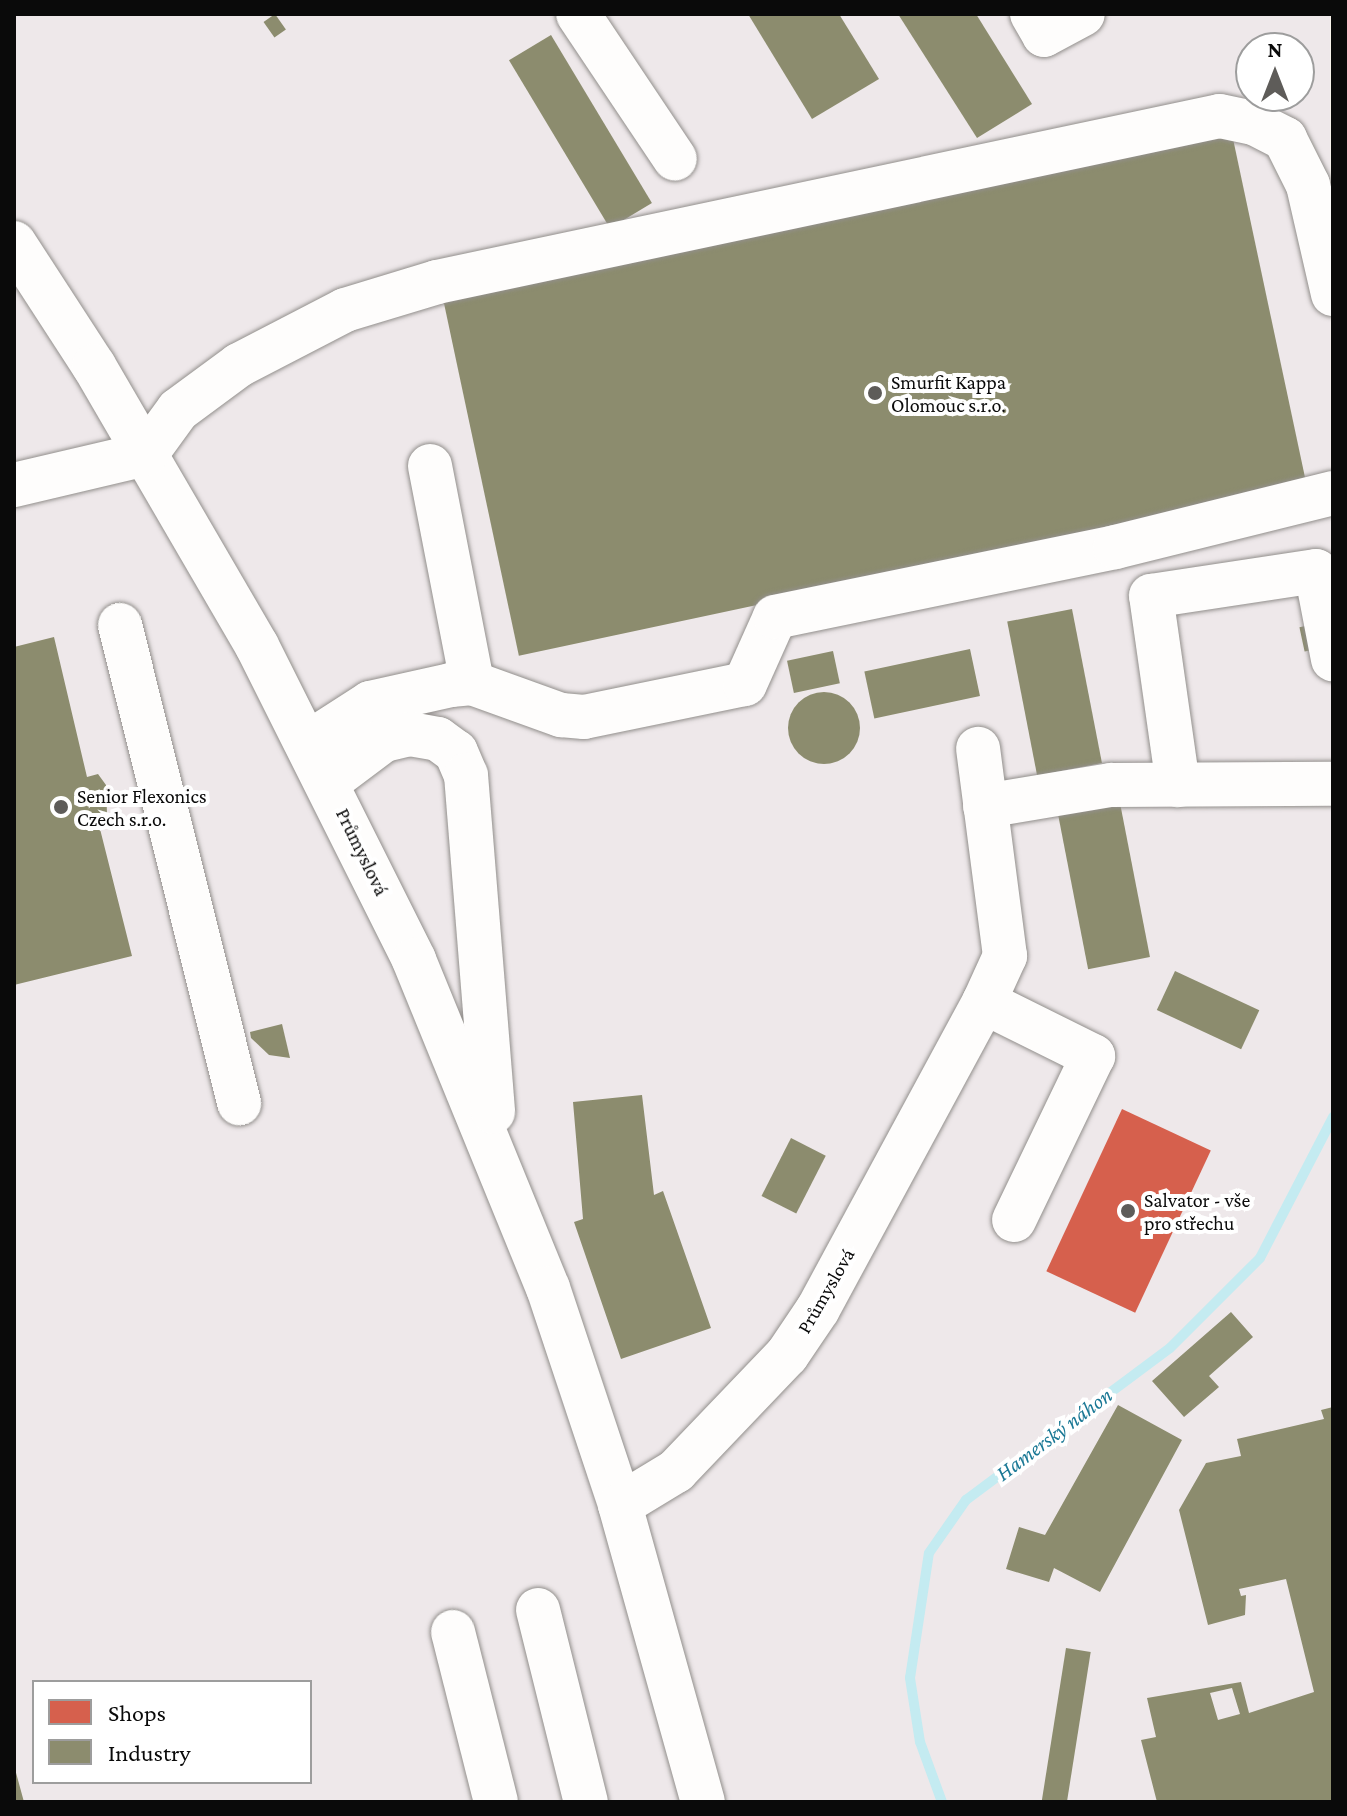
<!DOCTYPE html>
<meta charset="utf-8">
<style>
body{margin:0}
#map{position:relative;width:1347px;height:1816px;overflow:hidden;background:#f9f4ec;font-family:"Crimson Pro",serif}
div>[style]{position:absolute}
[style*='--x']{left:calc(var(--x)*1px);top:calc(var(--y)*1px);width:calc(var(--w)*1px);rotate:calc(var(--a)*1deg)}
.industrial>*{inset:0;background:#eee8ea}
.shops>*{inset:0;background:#d6604d;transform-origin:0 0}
.industry>*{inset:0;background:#8c8c6e;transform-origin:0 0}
.round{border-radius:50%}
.stream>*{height:10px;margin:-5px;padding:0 5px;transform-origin:5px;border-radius:5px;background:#c4ebf1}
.roads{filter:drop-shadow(0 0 2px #928f8c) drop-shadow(0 0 2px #928f8c)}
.minor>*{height:44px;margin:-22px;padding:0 22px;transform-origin:22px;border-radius:22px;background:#fefdfc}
.dots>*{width:22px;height:22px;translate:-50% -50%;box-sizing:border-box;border:4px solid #fff;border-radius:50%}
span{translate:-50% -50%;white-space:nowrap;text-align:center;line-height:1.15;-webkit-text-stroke:8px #fff;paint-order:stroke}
.poi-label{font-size:20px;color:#0a0a0a}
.left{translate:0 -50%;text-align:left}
.street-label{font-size:20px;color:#0a0a0a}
.water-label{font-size:22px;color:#1a7895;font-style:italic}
.frame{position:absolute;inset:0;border:16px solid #0a0a0a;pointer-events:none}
.legend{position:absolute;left:32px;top:1680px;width:280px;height:104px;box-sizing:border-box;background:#fff;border:2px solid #9d9d9d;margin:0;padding:10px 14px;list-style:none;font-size:24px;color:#0a0a0a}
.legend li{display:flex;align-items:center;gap:16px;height:40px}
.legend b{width:40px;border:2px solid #9d9d9d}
.north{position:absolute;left:1235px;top:32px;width:80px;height:80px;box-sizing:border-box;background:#fff;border:2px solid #9d9d9d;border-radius:50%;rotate:0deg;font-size:22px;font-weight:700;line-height:32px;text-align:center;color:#0a0a0a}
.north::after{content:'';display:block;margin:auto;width:28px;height:36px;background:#5e5c59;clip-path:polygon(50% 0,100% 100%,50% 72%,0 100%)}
</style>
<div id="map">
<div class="industrial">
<div style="clip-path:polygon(evenodd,14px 14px,1330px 14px,1333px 1802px,14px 1802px,14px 14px,1251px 48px,1299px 48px,1299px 96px,1251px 96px,1251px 48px,14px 14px,34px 1682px,310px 1682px,310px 1782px,34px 1782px,34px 1682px)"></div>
</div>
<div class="shops">
<div style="left:1122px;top:1109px;width:98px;height:179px;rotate:25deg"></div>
</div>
<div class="industry">
<div style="left:275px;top:14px;width:19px;height:14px;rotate:55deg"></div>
<div style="clip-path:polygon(748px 14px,839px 14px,879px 79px,812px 119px)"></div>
<div style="clip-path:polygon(898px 14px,976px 14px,1032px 104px,977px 138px)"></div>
<div style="left:551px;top:35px;width:196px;height:49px;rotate:59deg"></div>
<div style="left:1232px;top:134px;width:362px;height:806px;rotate:78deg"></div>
<div style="left:1072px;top:609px;width:157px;height:66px;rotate:79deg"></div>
<div style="left:1319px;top:623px;width:25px;height:20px;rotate:78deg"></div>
<div style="clip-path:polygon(54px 637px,87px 777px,98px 774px,106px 785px,107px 814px,97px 817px,132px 956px,14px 985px,14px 647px)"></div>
<div style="left:970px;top:649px;width:48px;height:108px;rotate:78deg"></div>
<div style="left:833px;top:651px;width:33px;height:47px;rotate:78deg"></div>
<div class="round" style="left:788px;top:692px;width:72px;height:72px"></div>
<div style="left:1120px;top:803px;width:157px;height:63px;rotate:79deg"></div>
<div style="left:1175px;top:971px;width:93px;height:43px;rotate:25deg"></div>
<div style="clip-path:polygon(282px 1024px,290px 1058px,269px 1055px,251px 1038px,250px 1032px)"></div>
<div style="clip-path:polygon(642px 1095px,654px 1195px,663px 1191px,711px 1328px,621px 1359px,574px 1222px,583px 1219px,573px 1102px)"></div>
<div style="left:791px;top:1138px;width:39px;height:65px;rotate:27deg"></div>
<div style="clip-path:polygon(1231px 1312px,1253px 1337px,1209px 1376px,1219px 1387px,1184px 1417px,1152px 1381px)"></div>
<div style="clip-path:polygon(1118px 1405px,1182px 1440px,1100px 1592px,1054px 1568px,1049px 1582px,1006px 1569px,1019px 1527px,1045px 1535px)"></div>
<div style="clip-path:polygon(evenodd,1333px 1407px,1333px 1802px,1157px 1802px,1141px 1740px,1156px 1737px,1147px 1698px,1241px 1682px,1249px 1713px,1314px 1692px,1286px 1579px,1239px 1589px,1241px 1596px,1246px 1595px,1245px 1615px,1208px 1625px,1179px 1510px,1206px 1463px,1241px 1456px,1237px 1439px,1324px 1419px,1321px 1410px,1333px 1407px,1232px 1688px,1240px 1714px,1218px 1720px,1210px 1693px,1232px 1688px)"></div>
<div style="left:1066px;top:1648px;width:25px;height:156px;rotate:9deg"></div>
<div style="clip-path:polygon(14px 1769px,15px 1769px,24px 1802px,14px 1802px)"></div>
</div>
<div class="stream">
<div style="--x:942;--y:1802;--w:64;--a:-110.1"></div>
<div style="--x:920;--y:1742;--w:65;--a:-98.9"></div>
<div style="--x:910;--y:1678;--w:126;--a:-81.4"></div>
<div style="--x:929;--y:1553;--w:65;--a:-55.1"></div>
<div style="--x:966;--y:1500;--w:254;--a:-36.7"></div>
<div style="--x:1170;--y:1348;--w:127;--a:-45"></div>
<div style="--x:1260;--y:1258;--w:159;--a:-62.6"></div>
</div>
<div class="roads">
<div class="minor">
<div style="--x:578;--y:14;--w:174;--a:56.2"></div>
<div style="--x:1032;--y:14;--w:24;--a:60"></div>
<div style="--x:1044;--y:35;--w:44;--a:-28.3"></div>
<div style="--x:14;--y:243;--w:147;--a:57"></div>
<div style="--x:94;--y:366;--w:324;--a:59.8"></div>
<div style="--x:257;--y:646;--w:351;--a:63.4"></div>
<div style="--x:414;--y:960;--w:354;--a:67.8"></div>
<div style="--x:548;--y:1288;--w:229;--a:71.6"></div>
<div style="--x:620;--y:1505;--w:308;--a:74.4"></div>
<div style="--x:430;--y:466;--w:221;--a:79"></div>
<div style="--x:14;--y:485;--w:136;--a:-13.2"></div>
<div style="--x:146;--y:454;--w:54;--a:-54"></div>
<div style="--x:178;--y:410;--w:76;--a:-36.4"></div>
<div style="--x:239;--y:365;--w:119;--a:-27.4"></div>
<div style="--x:345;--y:310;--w:96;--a:-16.9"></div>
<div style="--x:437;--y:282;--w:800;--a:-11.97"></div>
<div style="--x:1220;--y:116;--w:35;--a:12"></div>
<div style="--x:1254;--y:123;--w:35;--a:27"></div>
<div style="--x:1285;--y:139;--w:51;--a:63.4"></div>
<div style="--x:1308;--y:185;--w:112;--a:77.1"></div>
<div style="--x:120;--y:625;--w:493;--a:76"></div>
<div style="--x:308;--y:743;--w:74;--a:-32.8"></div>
<div style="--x:370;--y:703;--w:83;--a:-12.5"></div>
<div style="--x:451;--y:685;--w:21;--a:-5"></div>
<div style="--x:472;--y:683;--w:95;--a:19.8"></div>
<div style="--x:561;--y:715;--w:23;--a:5"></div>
<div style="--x:584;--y:717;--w:164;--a:-11.6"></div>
<div style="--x:745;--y:684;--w:73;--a:-65.9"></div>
<div style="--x:775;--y:617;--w:347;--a:-11.6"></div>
<div style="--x:1115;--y:547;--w:225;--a:-13.9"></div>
<div style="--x:328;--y:782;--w:70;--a:-36.9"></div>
<div style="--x:384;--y:740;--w:27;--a:-13"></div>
<div style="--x:410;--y:734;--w:28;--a:10"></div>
<div style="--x:438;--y:739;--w:22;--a:36"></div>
<div style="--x:456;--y:752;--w:25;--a:67"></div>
<div style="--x:466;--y:775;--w:338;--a:85.4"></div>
<div style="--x:1178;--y:785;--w:191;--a:-98.1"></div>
<div style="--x:1151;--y:596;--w:167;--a:-8.6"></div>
<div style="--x:1316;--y:571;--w:90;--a:79.1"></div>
<div style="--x:985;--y:806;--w:128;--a:-9.5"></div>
<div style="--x:1111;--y:785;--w:222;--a:-0.3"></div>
<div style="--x:984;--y:1002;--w:122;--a:26.4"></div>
<div style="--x:1093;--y:1056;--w:182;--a:115.7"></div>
<div style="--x:620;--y:1505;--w:66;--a:-31.3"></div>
<div style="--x:676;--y:1471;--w:161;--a:-46.3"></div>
<div style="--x:787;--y:1355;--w:55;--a:-56"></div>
<div style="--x:818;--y:1309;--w:349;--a:-61.6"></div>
<div style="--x:984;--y:1002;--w:51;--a:-65.5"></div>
<div style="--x:1005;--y:956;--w:209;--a:-97.4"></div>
<div style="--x:538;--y:1610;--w:198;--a:76"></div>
<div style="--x:453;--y:1632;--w:175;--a:75.8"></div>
</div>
</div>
<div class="dots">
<div style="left:875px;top:393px;background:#5e5c59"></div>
<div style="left:61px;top:807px;background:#5e5c59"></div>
<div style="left:1128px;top:1211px;background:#5e5c59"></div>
</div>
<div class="poi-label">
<span class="left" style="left:891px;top:394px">Smurfit Kappa<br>Olomouc s.r.o.</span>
<span class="left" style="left:77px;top:808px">Senior Flexonics<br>Czech s.r.o.</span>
<span class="left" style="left:1144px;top:1212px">Salvator - vše<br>pro střechu</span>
</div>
<div class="street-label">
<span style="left:362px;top:852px;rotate:64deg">Průmyslová</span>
<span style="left:826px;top:1291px;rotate:-60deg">Průmyslová</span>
</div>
<div class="water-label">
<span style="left:1054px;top:1434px;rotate:-37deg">Hamerský náhon</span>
</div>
<div class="frame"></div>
<ul class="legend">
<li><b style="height:22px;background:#d6604d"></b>Shops</li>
<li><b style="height:22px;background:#8c8c6e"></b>Industry</li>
</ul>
<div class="north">N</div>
</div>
